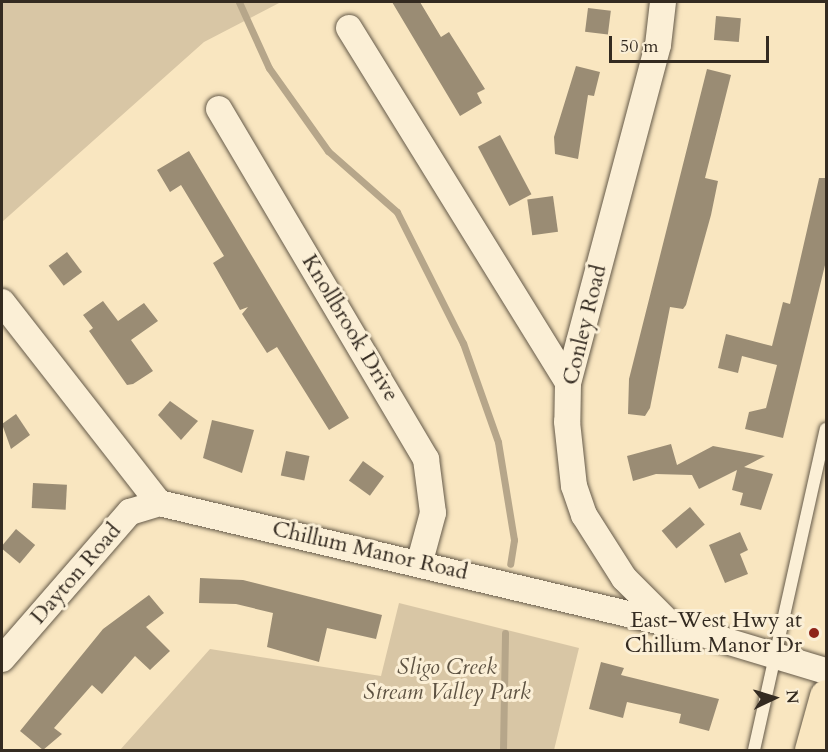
<!DOCTYPE html>
<style>
body{margin:0}
#map{position:relative;width:828px;height:752px;overflow:hidden;background:#f9e6c0;font-family:Cardo,serif}
div>[style]{position:absolute}
[style*='--x']{left:calc(var(--x)*1px);top:calc(var(--y)*1px);width:calc(var(--w)*1px);rotate:calc(var(--a)*1deg)}
.green>*{inset:0;background:#d8c6a5}
.stream>*{height:7px;margin:-3.5px;padding:0 3.5px;transform-origin:3.5px;border-radius:3.5px;background:#b6a68a}
.building>*{inset:0;background:#9a8c74;transform-origin:0 0}
.roads{filter:drop-shadow(0 0 2px #655a49) drop-shadow(0 0 2px #655a49)}
.lane>*{height:12px;margin:-6px;padding:0 6px;transform-origin:6px;border-radius:6px;background:#fbefd6}
.street>*{height:26px;margin:-13px;padding:0 13px;transform-origin:13px;border-radius:13px;background:#fbefd6}
.primary>*{height:33px;margin:-16.5px;padding:0 16.5px;transform-origin:16.5px;border-radius:16.5px;background:#f9e6c0}
.dots>*{width:16px;height:16px;translate:-50% -50%;box-sizing:border-box;border:3px solid #fbefd6;border-radius:50%}
span{translate:-50% -50%;white-space:nowrap;text-align:center;line-height:1.15;-webkit-text-stroke:6px #fbefd6;paint-order:stroke}
.street-label{font-size:22px;color:#342b21}
.poi-label{font-size:22px;color:#342b21}
.right{translate:-100% -50%;text-align:right}
.park-label{font-size:22px;color:#5d5242;font-style:italic}
.frame{position:absolute;inset:0;border:3px solid #342b21;pointer-events:none}
.north{position:absolute;left:744px;top:668px;width:60px;height:60px;-webkit-text-stroke:4px #fbefd6;paint-order:stroke;rotate:86deg;font-size:16px;font-weight:700;line-height:24px;text-align:center;color:#342b21}
.north::after{content:'';display:block;margin:auto;width:21px;height:27px;background:#342b21;clip-path:polygon(50% 0,100% 100%,50% 72%,0 100%)}
.scale{position:absolute;left:609px;top:36px;width:160px;height:27px;box-sizing:border-box;border:3px solid #342b21;border-top:0;padding-left:8px;font-size:18px;line-height:21px;white-space:nowrap;color:#342b21;-webkit-text-stroke:4px #fbefd6;paint-order:stroke}
</style>
<div id="map">
<div class="green">
<div style="clip-path:polygon(2px 2px,281px 2px,204px 42px,2px 222px)"></div>
<div style="clip-path:polygon(399px 603px,579px 648px,554px 750px,120px 750px,210px 649px,381px 676px)"></div>
</div>
<div class="stream">
<div style="--x:239;--y:2;--w:72;--a:65.6"></div>
<div style="--x:269;--y:68;--w:102;--a:54.6"></div>
<div style="--x:328;--y:151;--w:92;--a:41.5"></div>
<div style="--x:397;--y:212;--w:147;--a:63.3"></div>
<div style="--x:463;--y:343;--w:105;--a:70.5"></div>
<div style="--x:498;--y:442;--w:99;--a:80.7"></div>
<div style="--x:514;--y:540;--w:24;--a:99"></div>
<div style="--x:503;--y:750;--w:117;--a:-89"></div>
</div>
<div class="building">
<div style="clip-path:polygon(392px 2px,420px 2px,441px 37px,449px 32px,485px 89px,477px 93px,482px 103px,460px 116px)"></div>
<div style="left:588px;top:8px;width:23px;height:24px;rotate:7deg"></div>
<div style="left:716px;top:16px;width:25px;height:24px;rotate:5deg"></div>
<div style="clip-path:polygon(576px 66px,600px 72px,594px 96px,588px 95px,578px 159px,555px 154px,554px 137px)"></div>
<div style="clip-path:polygon(707px 69px,731px 75px,705px 178px,718px 181px,711px 215px,686px 305px,683px 309px,670px 307px,650px 408px,645px 416px,628px 414px,629px 379px)"></div>
<div style="left:500px;top:135px;width:67px;height:25px;rotate:62deg"></div>
<div style="clip-path:polygon(189px 151px,349px 418px,329px 430px,277px 347px,267px 353px,242px 314px,248px 307px,240px 310px,213px 263px,224px 256px,181px 185px,170px 192px,157px 170px)"></div>
<div style="clip-path:polygon(819px 178px,826px 178px,826px 261px,783px 438px,745px 429px,749px 412px,766px 408px,777px 365px,742px 356px,738px 373px,718px 368px,726px 334px,772px 346px,783px 302px,790px 304px)"></div>
<div style="left:553px;top:196px;width:36px;height:26px;rotate:82deg"></div>
<div style="left:67px;top:252px;width:25px;height:23px;rotate:53deg"></div>
<div style="clip-path:polygon(103px 301px,118px 321px,144px 303px,158px 321px,131px 340px,153px 371px,133px 384px,127px 385px,89px 331px,93px 328px,83px 315px)"></div>
<div style="clip-path:polygon(170px 401px,198px 421px,181px 440px,158px 415px)"></div>
<div style="clip-path:polygon(16px 414px,30px 435px,11px 449px,2px 424px)"></div>
<div style="clip-path:polygon(212px 420px,254px 430px,242px 473px,203px 458px)"></div>
<div style="clip-path:polygon(671px 444px,677px 465px,713px 446px,765px 456px,744px 467px,773px 474px,761px 510px,740px 505px,743px 493px,732px 490px,737px 470px,699px 489px,692px 475px,656px 474px,633px 481px,627px 456px)"></div>
<div style="left:286px;top:451px;width:24px;height:25px;rotate:12deg"></div>
<div style="left:363px;top:461px;width:26px;height:24px;rotate:36deg"></div>
<div style="left:33px;top:483px;width:34px;height:25px;rotate:3deg"></div>
<div style="left:690px;top:507px;width:23px;height:37px;rotate:50deg"></div>
<div style="left:16px;top:529px;width:25px;height:24px;rotate:40deg"></div>
<div style="clip-path:polygon(740px 532px,748px 550px,740px 554px,748px 574px,725px 583px,709px 545px)"></div>
<div style="clip-path:polygon(200px 578px,243px 580px,382px 615px,376px 639px,327px 628px,319px 662px,267px 647px,273px 613px,236px 604px,199px 603px)"></div>
<div style="clip-path:polygon(149px 595px,164px 613px,146px 627px,170px 651px,150px 670px,135px 656px,102px 694px,92px 685px,54px 728px,62px 734px,43px 750px,20px 731px,103px 629px)"></div>
<div style="clip-path:polygon(601px 662px,624px 668px,621px 675px,719px 699px,709px 731px,679px 723px,681px 714px,627px 702px,623px 718px,589px 709px)"></div>
</div>
<div class="roads">
<div class="lane">
<div style="--x:754;--y:750;--w:329;--a:-77.4"></div>
</div>
<div class="street">
<div style="--x:663;--y:2;--w:43;--a:96.6"></div>
<div style="--x:658;--y:45;--w:350;--a:104.9"></div>
<div style="--x:568;--y:383;--w:39;--a:91"></div>
<div style="--x:567;--y:422;--w:64;--a:83.8"></div>
<div style="--x:574;--y:486;--w:31;--a:71"></div>
<div style="--x:584;--y:515;--w:75;--a:57.6"></div>
<div style="--x:624;--y:578;--w:65;--a:45"></div>
<div style="--x:349;--y:28;--w:417;--a:58.3"></div>
<div style="--x:219;--y:109;--w:407;--a:59.4"></div>
<div style="--x:426;--y:459;--w:54;--a:82.6"></div>
<div style="--x:433;--y:513;--w:50;--a:105.2"></div>
<div style="--x:2;--y:302;--w:255;--a:52"></div>
<div style="--x:159;--y:503;--w:525;--a:13.32"></div>
<div style="--x:670;--y:624;--w:163;--a:16.8"></div>
<div style="--x:2;--y:659;--w:195;--a:-49"></div>
<div style="--x:130;--y:512;--w:30;--a:-17"></div>
</div>
<div class="primary">
<div style="--x:811;--y:750;--w:56;--a:-74.5"></div>
</div>
</div>
<div class="dots">
<div style="left:814px;top:633px;background:#8f2418"></div>
</div>
<div class="street-label">
<span style="left:585px;top:325px;rotate:-76deg">Conley Road</span>
<span style="left:350px;top:328px;rotate:59deg">Knollbrook Drive</span>
<span style="left:370px;top:551px;rotate:13deg">Chillum Manor Road</span>
<span style="left:76px;top:574px;rotate:-49deg">Dayton Road</span>
</div>
<div class="poi-label">
<span class="right" style="left:802px;top:633px">East-West Hwy at<br>Chillum Manor Dr</span>
</div>
<div class="park-label">
<span style="left:447px;top:680px">Sligo Creek<br>Stream Valley Park</span>
</div>
<div class="frame"></div>
<div class="north">N</div>
<div class="scale">50 m</div>
</div>
